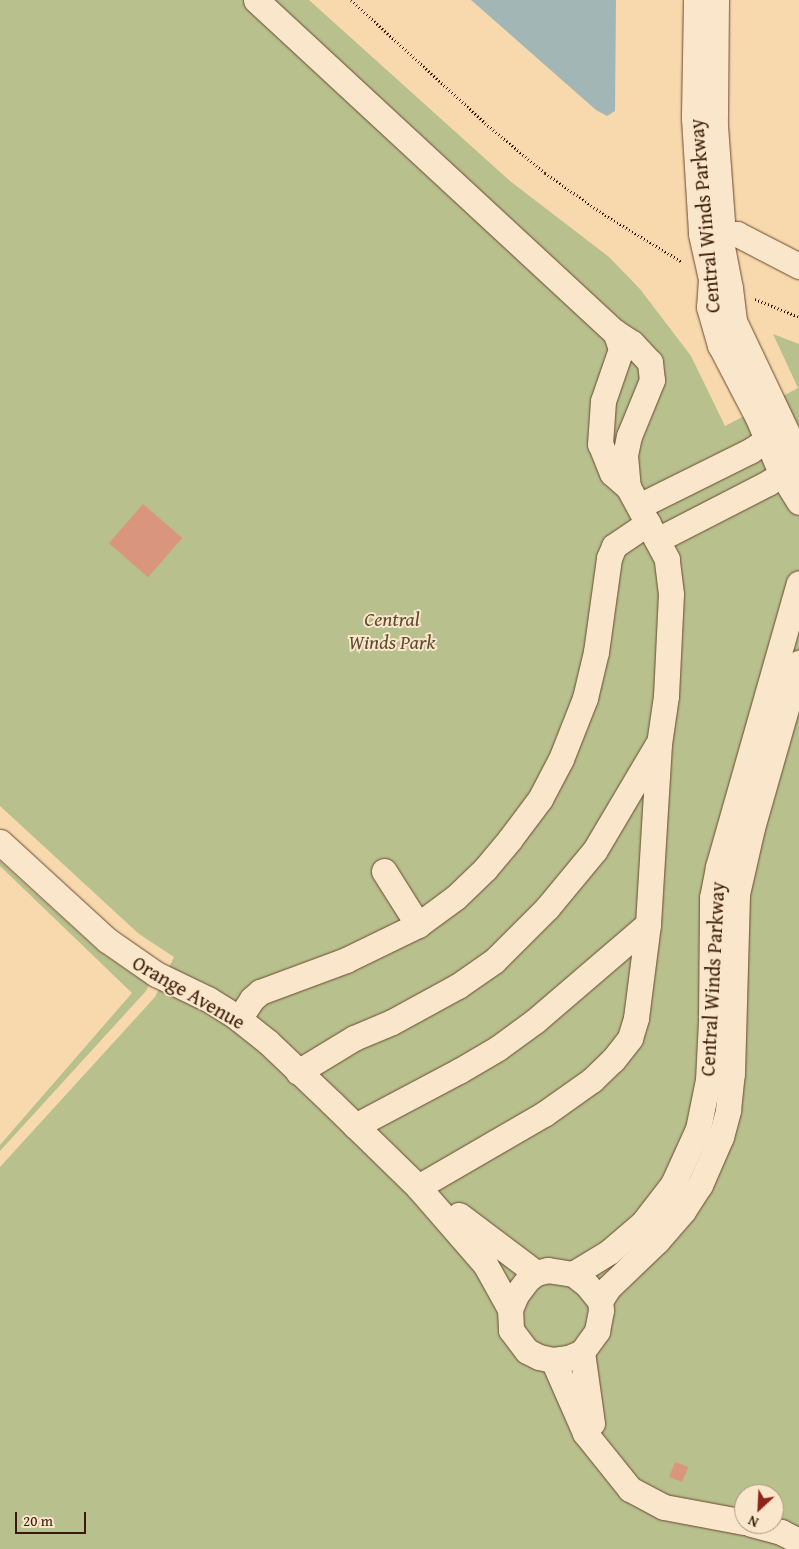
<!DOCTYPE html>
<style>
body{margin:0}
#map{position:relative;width:799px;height:1549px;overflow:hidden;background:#f7d9ad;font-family:"Gentium Book Plus",serif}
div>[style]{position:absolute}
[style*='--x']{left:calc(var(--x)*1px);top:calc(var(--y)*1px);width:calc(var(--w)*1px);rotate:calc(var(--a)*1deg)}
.green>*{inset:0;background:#b8c08d}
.water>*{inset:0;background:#a2b7b5}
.building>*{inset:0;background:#da957f;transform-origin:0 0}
.path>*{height:3px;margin-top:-1.5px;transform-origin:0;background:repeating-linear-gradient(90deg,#3a1907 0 1px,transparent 0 3.5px)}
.roads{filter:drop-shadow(0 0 1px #694930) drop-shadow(0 0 1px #694930)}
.minor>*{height:25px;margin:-12.5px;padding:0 12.5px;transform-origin:12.5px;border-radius:12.5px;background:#fae6ca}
span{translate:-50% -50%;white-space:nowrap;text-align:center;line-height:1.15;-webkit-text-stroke:4px #fae6ca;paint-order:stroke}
.street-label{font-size:20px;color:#3a1907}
.park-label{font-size:20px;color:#604b2f;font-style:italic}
.north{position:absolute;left:734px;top:1484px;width:50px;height:50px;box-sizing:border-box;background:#fae6ca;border:1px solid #ad947c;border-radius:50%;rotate:205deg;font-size:14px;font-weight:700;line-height:20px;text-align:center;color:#3a1907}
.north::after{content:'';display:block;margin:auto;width:18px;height:22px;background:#8f2418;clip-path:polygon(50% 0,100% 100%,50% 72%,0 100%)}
.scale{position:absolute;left:15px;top:1512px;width:71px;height:22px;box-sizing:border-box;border:2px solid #3a1907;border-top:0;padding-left:6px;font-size:15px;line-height:18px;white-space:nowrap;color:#3a1907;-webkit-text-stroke:4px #fae6ca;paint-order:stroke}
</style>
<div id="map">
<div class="green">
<div style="clip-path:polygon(evenodd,0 0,309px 0,510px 181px,609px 257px,640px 289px,691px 356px,725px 426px,798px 388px,773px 334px,799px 344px,799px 1549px,0 1549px,0 1167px,155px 997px,174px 957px,139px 934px,0 806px,0 0,744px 1494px,774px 1494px,774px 1524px,744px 1524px,744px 1494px)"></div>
<div style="clip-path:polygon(0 861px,99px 951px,149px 985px,146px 991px,0 1151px,0 1145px,132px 993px,0 866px)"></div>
</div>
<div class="water">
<div style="clip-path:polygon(471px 0,616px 0,615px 111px,607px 116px,596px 110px)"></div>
</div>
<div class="building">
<div style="left:143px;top:504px;width:52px;height:52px;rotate:41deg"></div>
<div style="left:675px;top:1462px;width:14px;height:16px;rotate:21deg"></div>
</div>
<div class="path">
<div style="--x:351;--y:0;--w:182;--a:42.5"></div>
<div style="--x:485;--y:123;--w:78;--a:39.8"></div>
<div style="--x:545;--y:173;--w:73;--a:35"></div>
<div style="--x:605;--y:215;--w:89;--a:31.2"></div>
<div style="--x:755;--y:299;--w:48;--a:22.2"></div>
</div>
<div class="roads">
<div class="minor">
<div style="--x:256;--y:0;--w:489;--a:42.8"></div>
<div style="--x:615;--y:332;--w:20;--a:33"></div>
<div style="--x:632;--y:343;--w:26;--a:47"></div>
<div style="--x:650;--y:362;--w:18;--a:84"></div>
<div style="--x:652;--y:380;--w:61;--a:112.3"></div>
<div style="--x:629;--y:436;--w:19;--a:102"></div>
<div style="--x:625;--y:455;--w:32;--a:85"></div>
<div style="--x:696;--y:0;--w:118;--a:91"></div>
<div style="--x:694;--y:118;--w:116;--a:86.5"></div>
<div style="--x:701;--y:234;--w:46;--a:77.5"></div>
<div style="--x:711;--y:279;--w:28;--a:94"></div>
<div style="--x:709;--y:307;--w:40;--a:74"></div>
<div style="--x:720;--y:345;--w:82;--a:62.5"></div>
<div style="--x:758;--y:418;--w:60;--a:67.3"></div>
<div style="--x:781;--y:473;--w:34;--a:58"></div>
<div style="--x:716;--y:0;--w:126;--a:90.5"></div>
<div style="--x:715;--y:126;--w:108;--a:85.8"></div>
<div style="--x:723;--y:234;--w:13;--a:94"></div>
<div style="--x:722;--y:247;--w:42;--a:79"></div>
<div style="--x:730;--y:288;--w:33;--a:83"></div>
<div style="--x:734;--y:321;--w:152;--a:64.6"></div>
<div style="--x:708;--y:234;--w:29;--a:0"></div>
<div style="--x:737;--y:234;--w:70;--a:27.3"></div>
<div style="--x:639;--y:506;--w:124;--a:-26.4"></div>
<div style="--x:750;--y:451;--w:36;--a:-34"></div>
<div style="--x:657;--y:540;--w:125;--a:-27.2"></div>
<div style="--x:768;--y:483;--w:33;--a:-33"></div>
<div style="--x:0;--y:842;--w:145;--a:42.5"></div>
<div style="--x:107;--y:940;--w:60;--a:34.8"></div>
<div style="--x:156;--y:974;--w:58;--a:25.7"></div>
<div style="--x:208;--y:999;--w:31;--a:32"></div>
<div style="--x:234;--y:1015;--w:43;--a:38.5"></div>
<div style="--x:268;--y:1042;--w:88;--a:43.6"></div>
<div style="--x:332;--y:1103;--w:120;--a:44.3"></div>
<div style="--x:418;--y:1187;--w:102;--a:49"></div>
<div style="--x:485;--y:1264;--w:51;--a:60.9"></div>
<div style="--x:510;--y:1309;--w:21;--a:87"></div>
<div style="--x:511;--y:1330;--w:26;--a:53"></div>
<div style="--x:527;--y:1351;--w:13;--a:27"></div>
<div style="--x:539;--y:1357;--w:14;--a:12"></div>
<div style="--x:553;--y:1360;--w:15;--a:-8"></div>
<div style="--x:568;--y:1358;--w:15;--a:-23"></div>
<div style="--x:582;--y:1352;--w:26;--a:-54"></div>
<div style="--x:597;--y:1331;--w:21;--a:-79"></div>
<div style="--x:601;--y:1310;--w:9;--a:-96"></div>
<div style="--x:600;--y:1301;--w:22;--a:-129"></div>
<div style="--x:586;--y:1284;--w:16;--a:-142"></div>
<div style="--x:573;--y:1274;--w:25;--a:-171"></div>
<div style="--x:548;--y:1270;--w:12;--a:166"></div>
<div style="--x:536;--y:1273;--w:10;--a:143"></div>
<div style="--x:528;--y:1279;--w:20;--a:127"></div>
<div style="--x:516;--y:1295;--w:15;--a:113"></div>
<div style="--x:384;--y:871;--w:64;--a:57.8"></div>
<div style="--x:239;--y:1019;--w:24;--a:-57"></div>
<div style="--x:252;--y:999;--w:11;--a:-41"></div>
<div style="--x:260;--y:992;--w:92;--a:-20.4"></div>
<div style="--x:346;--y:960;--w:80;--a:-25.9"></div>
<div style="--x:418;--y:925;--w:47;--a:-36.4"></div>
<div style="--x:456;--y:897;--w:40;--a:-44"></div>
<div style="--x:485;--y:869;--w:39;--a:-50"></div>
<div style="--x:510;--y:839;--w:50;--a:-53.1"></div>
<div style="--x:540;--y:799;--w:45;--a:-62.3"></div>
<div style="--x:561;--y:759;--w:66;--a:-68.5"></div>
<div style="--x:585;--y:698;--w:47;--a:-76.6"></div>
<div style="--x:596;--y:652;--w:95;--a:-82.1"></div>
<div style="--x:609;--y:558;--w:13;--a:-67"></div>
<div style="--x:614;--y:546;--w:41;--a:-34.1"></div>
<div style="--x:298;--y:1072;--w:66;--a:-31.3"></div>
<div style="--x:354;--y:1038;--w:41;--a:-22.8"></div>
<div style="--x:392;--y:1022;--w:75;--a:-28.6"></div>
<div style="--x:458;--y:986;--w:44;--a:-34.8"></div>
<div style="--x:494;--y:961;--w:75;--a:-45"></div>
<div style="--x:547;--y:908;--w:75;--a:-50.4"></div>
<div style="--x:595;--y:850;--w:122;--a:-59.4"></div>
<div style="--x:355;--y:1126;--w:118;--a:-27.9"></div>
<div style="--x:459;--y:1071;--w:45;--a:-30.5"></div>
<div style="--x:498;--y:1048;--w:46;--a:-36.1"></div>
<div style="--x:535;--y:1021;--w:149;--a:-40.6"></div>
<div style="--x:418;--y:1187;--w:146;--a:-30.1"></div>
<div style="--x:544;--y:1114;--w:59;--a:-35.3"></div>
<div style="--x:592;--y:1080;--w:29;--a:-44"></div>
<div style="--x:613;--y:1060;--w:28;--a:-52"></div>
<div style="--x:630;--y:1038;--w:21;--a:-73"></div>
<div style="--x:636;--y:1018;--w:95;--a:-82.7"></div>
<div style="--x:648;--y:924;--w:180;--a:-86.5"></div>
<div style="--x:659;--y:744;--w:49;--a:-81.7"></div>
<div style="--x:666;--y:696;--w:102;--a:-87.2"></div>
<div style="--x:671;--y:594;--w:35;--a:-97"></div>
<div style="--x:667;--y:559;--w:82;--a:-118.4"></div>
<div style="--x:628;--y:487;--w:21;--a:-139"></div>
<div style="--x:612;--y:473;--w:31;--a:-112"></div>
<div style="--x:600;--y:444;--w:43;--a:-86"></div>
<div style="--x:603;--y:401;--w:55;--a:-70.9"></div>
<div style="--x:621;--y:349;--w:18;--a:-109"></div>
<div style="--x:459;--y:1215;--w:96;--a:37"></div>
<div style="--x:573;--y:1274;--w:42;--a:-31.4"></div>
<div style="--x:609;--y:1252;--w:45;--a:-40.5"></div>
<div style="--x:643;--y:1223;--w:49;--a:-52.4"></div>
<div style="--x:673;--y:1184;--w:60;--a:-65.6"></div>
<div style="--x:698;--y:1129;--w:50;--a:-78.5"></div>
<div style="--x:708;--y:1080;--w:60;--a:-87.1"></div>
<div style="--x:711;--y:1020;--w:122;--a:-89.5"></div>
<div style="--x:712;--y:898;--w:32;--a:-79"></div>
<div style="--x:718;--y:867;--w:295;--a:-74.1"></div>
<div style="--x:600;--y:1301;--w:15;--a:-58"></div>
<div style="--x:608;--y:1288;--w:68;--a:-43.8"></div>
<div style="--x:657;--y:1241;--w:40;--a:-49"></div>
<div style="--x:683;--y:1211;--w:31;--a:-57"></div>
<div style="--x:700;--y:1185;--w:52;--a:-66.4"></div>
<div style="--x:721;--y:1137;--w:28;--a:-75"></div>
<div style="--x:728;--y:1110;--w:36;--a:-84"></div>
<div style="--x:732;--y:1074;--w:180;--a:-88.4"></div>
<div style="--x:737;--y:894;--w:68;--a:-77.2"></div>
<div style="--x:752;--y:828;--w:172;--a:-74.1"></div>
<div style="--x:582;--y:1352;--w:72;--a:82"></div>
<div style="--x:553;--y:1360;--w:80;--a:66.3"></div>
<div style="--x:585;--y:1433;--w:72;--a:51.2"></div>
<div style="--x:630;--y:1489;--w:38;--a:28"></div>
<div style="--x:664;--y:1507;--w:81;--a:10.6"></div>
<div style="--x:751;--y:1524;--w:31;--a:15"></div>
<div style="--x:781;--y:1532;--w:20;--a:27"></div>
</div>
</div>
<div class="street-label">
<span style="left:704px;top:216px;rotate:-95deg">Central Winds Parkway</span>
<span style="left:712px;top:979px;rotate:-87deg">Central Winds Parkway</span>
<span style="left:189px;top:992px;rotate:30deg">Orange Avenue</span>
</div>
<div class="park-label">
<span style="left:392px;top:630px">Central<br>Winds Park</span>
</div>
<div class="north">N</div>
<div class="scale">20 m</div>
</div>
